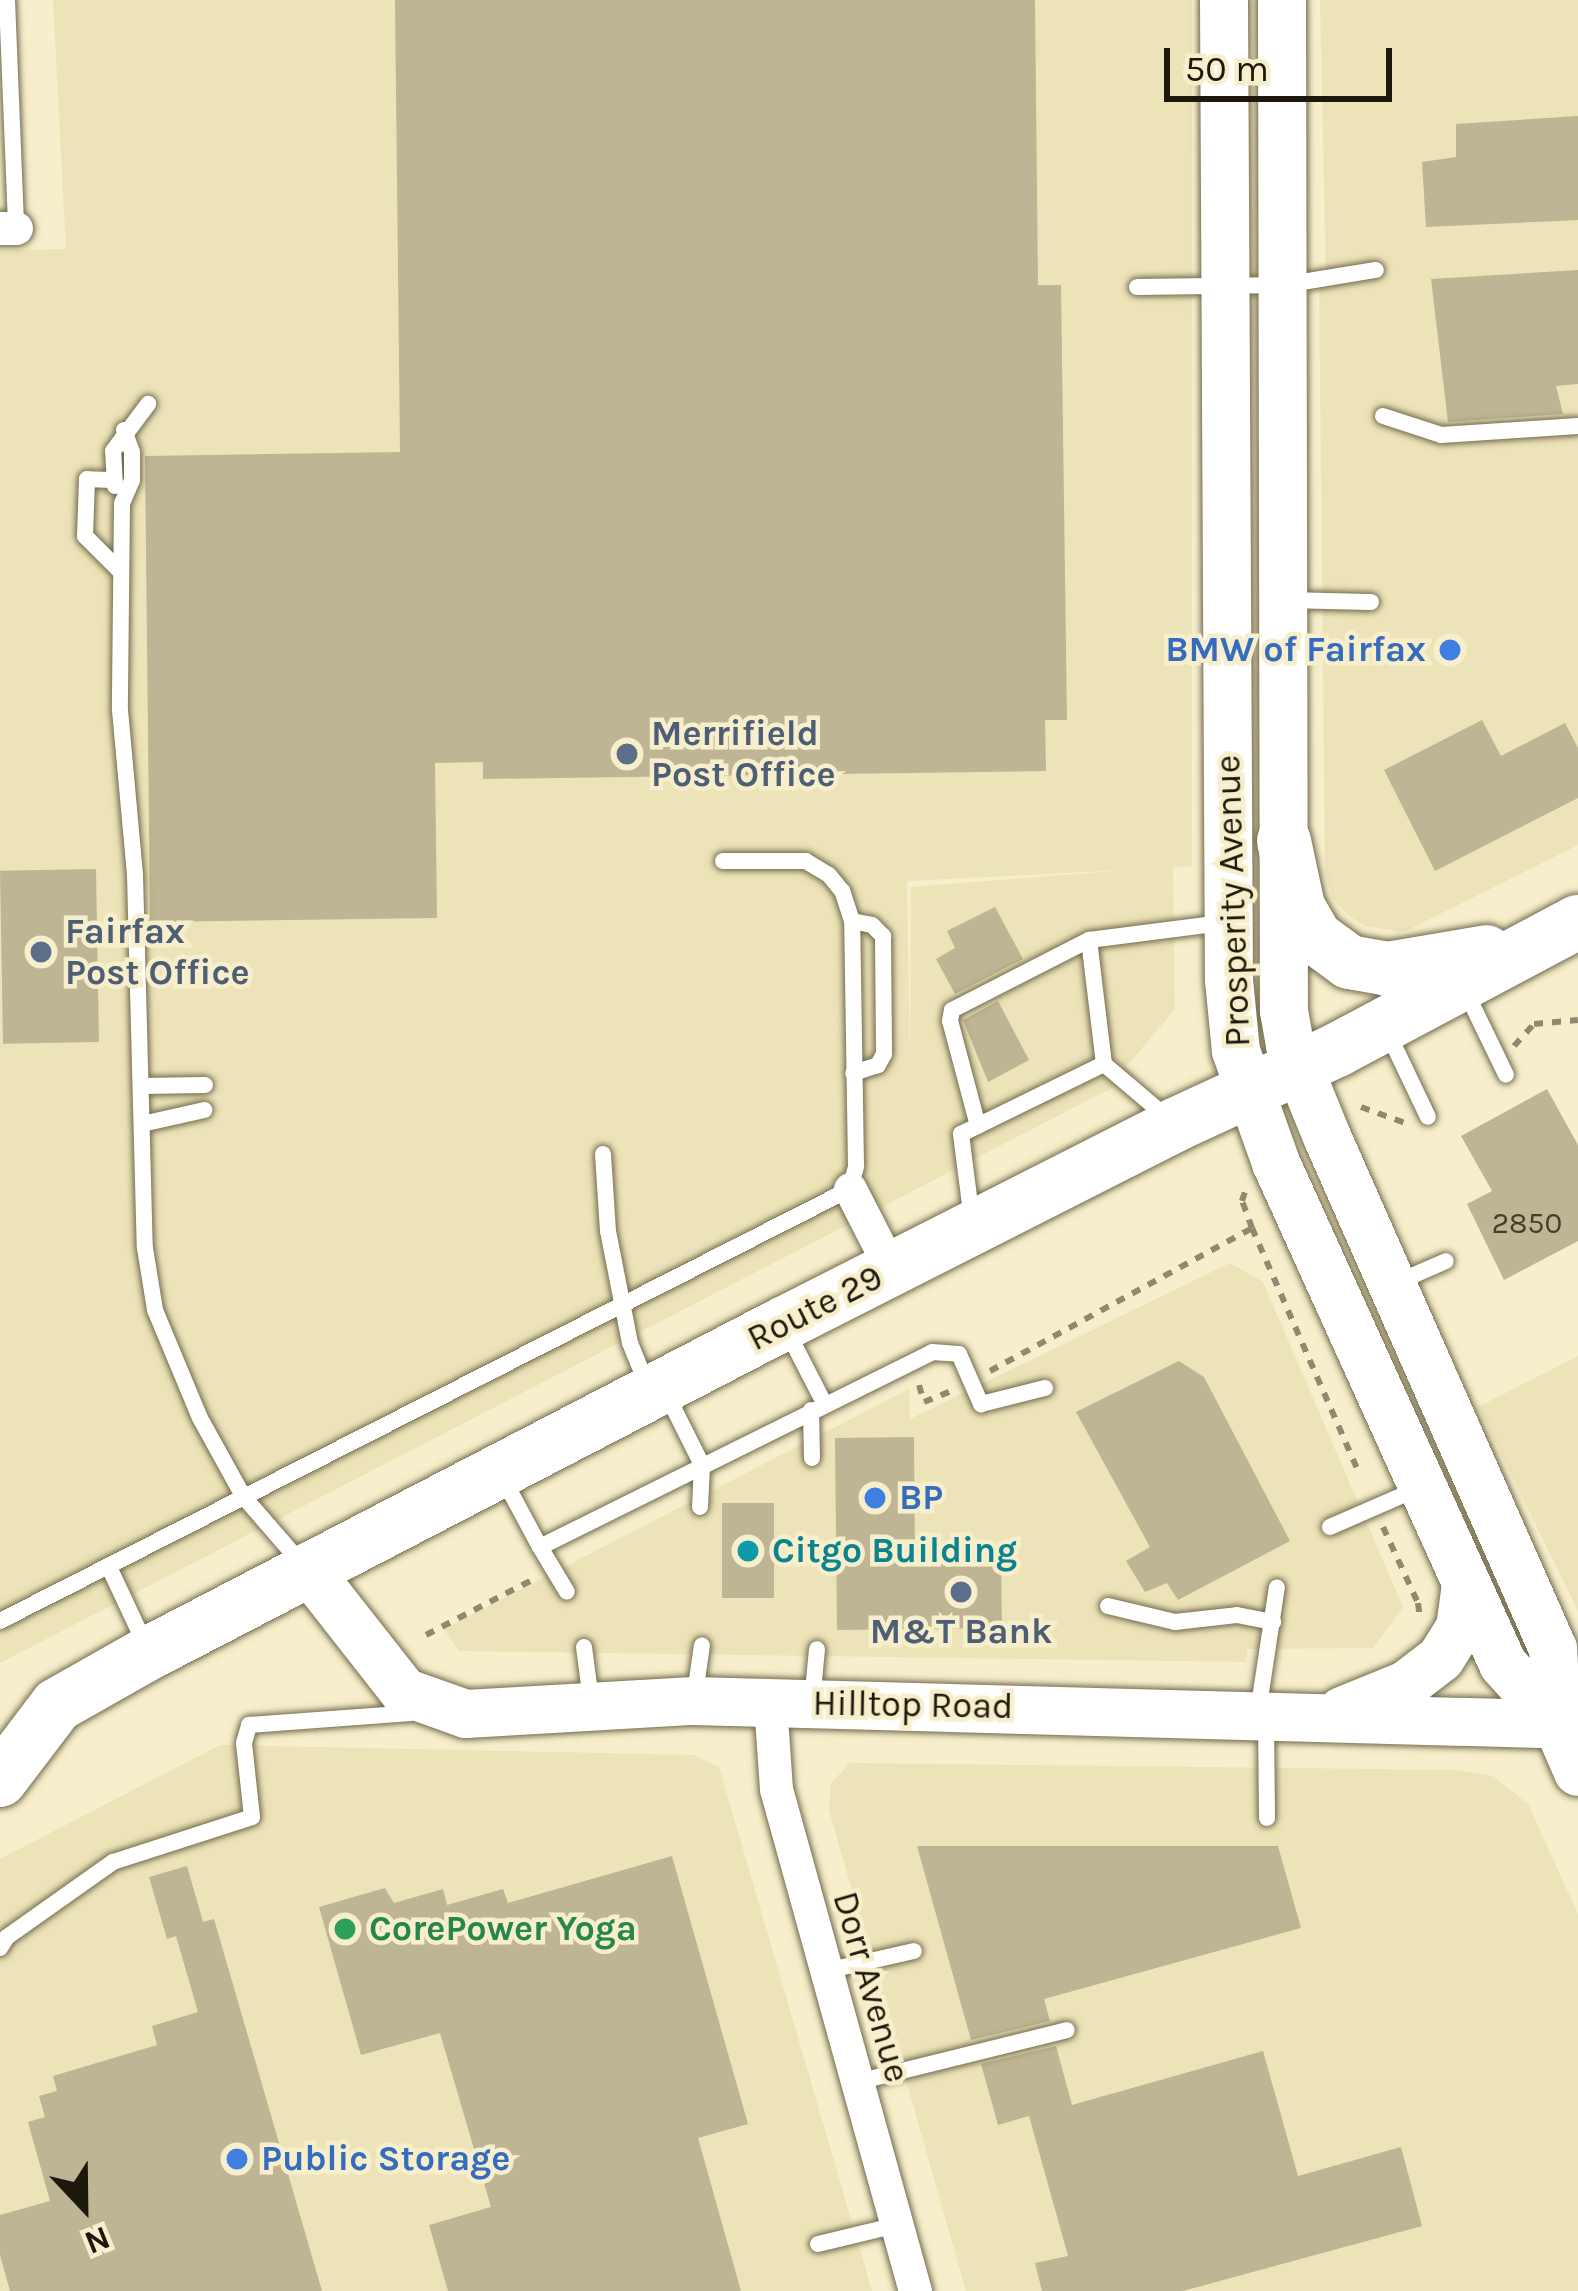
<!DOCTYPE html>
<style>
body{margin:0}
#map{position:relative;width:1578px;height:2291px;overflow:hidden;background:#f7eecb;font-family:Karla,sans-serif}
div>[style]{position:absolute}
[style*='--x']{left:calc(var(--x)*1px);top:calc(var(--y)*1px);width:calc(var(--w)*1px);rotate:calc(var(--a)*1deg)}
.built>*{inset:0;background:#ede3b8}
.building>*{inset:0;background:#bdb593;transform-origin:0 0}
.path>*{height:6px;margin-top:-3px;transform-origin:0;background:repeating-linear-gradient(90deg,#8f8970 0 9px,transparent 0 18px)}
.roads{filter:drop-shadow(0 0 3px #736b4c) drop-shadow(0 0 3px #736b4c)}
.lane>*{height:16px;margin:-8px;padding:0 8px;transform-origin:8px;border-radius:8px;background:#fff}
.street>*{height:33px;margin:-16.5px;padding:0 16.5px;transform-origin:16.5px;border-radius:16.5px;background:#fff}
.secondary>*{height:48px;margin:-24px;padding:0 24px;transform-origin:24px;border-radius:24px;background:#fff}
.primary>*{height:54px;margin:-27px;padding:0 27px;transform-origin:27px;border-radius:27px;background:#fff}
.dots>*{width:33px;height:33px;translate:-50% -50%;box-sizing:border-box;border:6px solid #f7eecb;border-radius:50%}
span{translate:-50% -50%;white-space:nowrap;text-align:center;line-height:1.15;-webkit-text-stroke:9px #f7eecb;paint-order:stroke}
.number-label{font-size:30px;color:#44402e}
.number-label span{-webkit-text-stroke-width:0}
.shop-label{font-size:36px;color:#366cbe;font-weight:700}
.right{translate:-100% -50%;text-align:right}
.left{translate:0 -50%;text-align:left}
.service-label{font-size:36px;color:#4e5e75;font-weight:700}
.street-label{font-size:36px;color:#1c190c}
.culture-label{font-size:36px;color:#0d838f;font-weight:700}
.leisure-label{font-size:36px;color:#27864d;font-weight:700}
.north{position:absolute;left:24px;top:2147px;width:120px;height:120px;-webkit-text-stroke:9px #f7eecb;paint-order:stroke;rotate:158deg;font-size:33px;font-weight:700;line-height:48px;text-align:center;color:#1c190c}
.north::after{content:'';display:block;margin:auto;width:42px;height:54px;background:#1c190c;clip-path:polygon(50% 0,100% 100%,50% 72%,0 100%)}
.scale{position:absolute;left:1164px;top:48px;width:228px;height:54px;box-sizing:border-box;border:6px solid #1c190c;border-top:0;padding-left:15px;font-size:36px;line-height:42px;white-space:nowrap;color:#1c190c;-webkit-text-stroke:9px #f7eecb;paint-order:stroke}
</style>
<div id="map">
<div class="built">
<div style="clip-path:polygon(evenodd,53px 0,1192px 0,1192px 866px,1173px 867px,1175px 1009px,1126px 1067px,1135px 1076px,0 1663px,0 250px,66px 249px,53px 0,1128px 870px,911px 887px,910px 1066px,907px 881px,1128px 870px)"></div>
<div style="clip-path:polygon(1320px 0,1578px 0,1578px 845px,1404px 932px,1365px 926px,1348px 915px,1332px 897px,1325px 872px,1319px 279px,1326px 278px)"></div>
<div style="clip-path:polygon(1230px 1263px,1263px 1282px,1403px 1607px,1373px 1648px,1247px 1649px,1246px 1662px,459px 1651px,444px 1629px,909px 1389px,910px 1419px)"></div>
<div style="clip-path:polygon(1578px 1356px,1578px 1611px,1478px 1407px)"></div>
<div style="clip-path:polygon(220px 1745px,694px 1755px,719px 1767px,872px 2291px,0 2291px,0 1859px)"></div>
<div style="clip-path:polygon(850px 1763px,1458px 1770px,1493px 1776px,1528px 1804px,1578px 1914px,1578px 2291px,966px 2291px,829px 1810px,831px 1783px)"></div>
</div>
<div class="building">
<div style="clip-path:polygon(395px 0,1035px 0,1038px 285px,1061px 285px,1067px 720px,1045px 720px,1046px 771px,483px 779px,483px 762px,435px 763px,437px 918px,150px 922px,145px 456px,400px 452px)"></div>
<div style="clip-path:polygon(1578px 116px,1578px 220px,1426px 227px,1422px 162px,1456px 157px,1456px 124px)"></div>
<div style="clip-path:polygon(1578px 270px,1578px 384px,1556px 386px,1563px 414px,1448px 422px,1431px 279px)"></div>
<div style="clip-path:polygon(1482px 720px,1501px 756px,1565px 723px,1578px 748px,1578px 798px,1435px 871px,1384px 770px)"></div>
<div style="left:96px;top:869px;width:173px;height:96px;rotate:89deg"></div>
<div style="clip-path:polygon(995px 907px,1023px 959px,955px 994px,936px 959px,955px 948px,947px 931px)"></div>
<div style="clip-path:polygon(998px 1001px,1029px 1060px,988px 1082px,963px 1020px)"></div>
<div style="clip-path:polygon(1547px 1089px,1578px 1145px,1578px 1241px,1504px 1280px,1467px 1204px,1492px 1191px,1461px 1136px)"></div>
<div style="clip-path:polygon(1179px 1361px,1204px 1377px,1290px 1541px,1178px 1600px,1167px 1583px,1145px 1592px,1126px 1561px,1150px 1547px,1076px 1412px)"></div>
<div style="clip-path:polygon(914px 1437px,915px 1560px,1001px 1559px,1002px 1628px,837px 1630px,835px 1438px)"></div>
<div style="left:774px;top:1503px;width:95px;height:52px;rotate:90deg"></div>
<div style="clip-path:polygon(917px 1846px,1278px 1846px,1301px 1928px,1044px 1999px,1050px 2021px,971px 2040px)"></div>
<div style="clip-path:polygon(672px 1856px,748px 2124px,698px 2138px,741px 2291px,448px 2291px,429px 2225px,491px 2207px,440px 2033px,361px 2055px,319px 1907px,385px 1888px,394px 1903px,443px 1889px,447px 1905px,503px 1889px,508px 1903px)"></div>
<div style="clip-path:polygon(187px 1866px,203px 1922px,214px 1919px,322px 2291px,10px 2291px,0 2255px,0 2215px,50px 2201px,28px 2122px,45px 2117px,39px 2096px,57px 2091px,53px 2076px,157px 2045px,152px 2026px,198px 2012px,176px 1936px,167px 1939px,149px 1877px)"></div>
<div style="clip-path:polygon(1056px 2046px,1072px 2105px,1263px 2051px,1298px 2176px,1401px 2147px,1422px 2226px,1183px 2291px,1042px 2291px,1035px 2263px,1068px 2256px,1029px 2116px,998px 2125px,981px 2064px)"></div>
</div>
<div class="path">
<div style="--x:1514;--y:1046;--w:30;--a:-48"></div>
<div style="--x:1534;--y:1024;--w:44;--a:-5.2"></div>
<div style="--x:1361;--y:1107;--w:50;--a:19.9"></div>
<div style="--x:1252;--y:1228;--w:265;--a:66.4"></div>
<div style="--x:990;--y:1371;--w:298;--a:-28.6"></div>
<div style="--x:1252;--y:1228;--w:29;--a:-110"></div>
<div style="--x:1242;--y:1201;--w:13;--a:-72"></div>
<div style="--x:919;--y:1385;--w:18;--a:74"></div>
<div style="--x:924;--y:1402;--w:29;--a:-22"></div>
<div style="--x:1383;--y:1527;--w:84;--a:65.3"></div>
<div style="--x:1418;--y:1603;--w:17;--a:83"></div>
<div style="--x:426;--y:1635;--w:119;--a:-27.4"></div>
</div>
<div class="roads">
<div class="lane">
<div style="--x:7;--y:0;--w:228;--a:87.7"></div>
<div style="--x:1137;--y:287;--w:147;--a:-0.8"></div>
<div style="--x:1284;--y:285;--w:93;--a:-9.3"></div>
<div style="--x:1383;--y:416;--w:61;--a:18.1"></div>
<div style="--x:1441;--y:435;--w:137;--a:-3.8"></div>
<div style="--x:124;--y:430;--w:23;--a:70"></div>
<div style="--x:132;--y:452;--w:28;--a:90"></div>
<div style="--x:132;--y:480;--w:26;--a:113"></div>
<div style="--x:122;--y:504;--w:206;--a:90.6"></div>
<div style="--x:120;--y:710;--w:166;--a:84.8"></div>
<div style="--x:135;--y:875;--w:373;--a:88.5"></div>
<div style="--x:145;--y:1248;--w:63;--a:80.8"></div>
<div style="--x:155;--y:1310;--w:117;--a:67.4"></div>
<div style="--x:200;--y:1418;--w:89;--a:61.1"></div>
<div style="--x:243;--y:1496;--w:89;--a:49.1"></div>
<div style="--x:112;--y:480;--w:25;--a:-178"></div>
<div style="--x:87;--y:479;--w:57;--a:92"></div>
<div style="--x:85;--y:536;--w:51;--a:45"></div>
<div style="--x:115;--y:486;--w:35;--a:-93"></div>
<div style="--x:113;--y:451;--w:59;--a:-53.3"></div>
<div style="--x:1284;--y:600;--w:87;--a:1.3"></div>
<div style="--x:852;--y:921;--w:20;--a:11"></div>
<div style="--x:872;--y:925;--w:16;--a:45"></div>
<div style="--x:883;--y:936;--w:118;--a:89.5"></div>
<div style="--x:884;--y:1054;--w:13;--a:119"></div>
<div style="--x:878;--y:1065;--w:26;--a:162"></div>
<div style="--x:1465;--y:990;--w:94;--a:64.2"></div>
<div style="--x:1387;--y:1031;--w:95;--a:64.5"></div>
<div style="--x:141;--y:1086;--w:64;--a:-0.9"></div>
<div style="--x:1170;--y:1120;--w:87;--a:-139.7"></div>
<div style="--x:1104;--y:1064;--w:125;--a:-96.9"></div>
<div style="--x:1089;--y:940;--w:134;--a:-7.3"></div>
<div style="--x:142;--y:1124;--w:64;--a:-12.7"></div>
<div style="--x:978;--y:1126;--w:109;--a:-104.9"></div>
<div style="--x:950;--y:1021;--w:11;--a:-80"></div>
<div style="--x:952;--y:1010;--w:154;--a:-27.1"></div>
<div style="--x:603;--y:1154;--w:77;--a:86.3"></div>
<div style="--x:608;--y:1231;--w:114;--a:78.9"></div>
<div style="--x:630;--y:1343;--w:48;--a:67.8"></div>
<div style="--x:972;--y:1220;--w:87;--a:-97.3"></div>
<div style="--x:961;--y:1134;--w:159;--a:-26.1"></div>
<div style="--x:1398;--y:1282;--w:52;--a:-23.6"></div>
<div style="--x:786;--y:1329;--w:83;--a:62.8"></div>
<div style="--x:665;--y:1391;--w:83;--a:63.4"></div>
<div style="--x:702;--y:1465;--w:42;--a:92.7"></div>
<div style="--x:811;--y:1410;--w:48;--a:88.8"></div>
<div style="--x:504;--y:1480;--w:76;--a:61.8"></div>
<div style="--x:540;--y:1547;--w:438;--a:-26.4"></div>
<div style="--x:932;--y:1352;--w:27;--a:4"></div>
<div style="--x:959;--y:1354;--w:55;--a:66.3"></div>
<div style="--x:981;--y:1404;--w:66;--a:-14"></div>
<div style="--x:1330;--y:1527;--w:95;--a:-23.6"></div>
<div style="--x:540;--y:1547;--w:52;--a:59"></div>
<div style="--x:109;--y:1567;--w:89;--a:64.9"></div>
<div style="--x:1108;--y:1606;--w:69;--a:13.4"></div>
<div style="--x:1175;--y:1622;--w:62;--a:-6.4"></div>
<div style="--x:1237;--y:1615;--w:37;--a:11"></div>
<div style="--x:0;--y:1621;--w:953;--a:-26.94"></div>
<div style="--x:850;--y:1189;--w:24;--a:-75"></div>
<div style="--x:856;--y:1166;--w:245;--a:-90.9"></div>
<div style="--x:852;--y:921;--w:32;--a:-108"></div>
<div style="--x:842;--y:891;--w:21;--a:-129"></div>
<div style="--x:829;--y:875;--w:27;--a:-149"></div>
<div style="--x:806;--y:861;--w:83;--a:180"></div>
<div style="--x:584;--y:1647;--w:53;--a:82.5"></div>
<div style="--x:695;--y:1694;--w:49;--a:-81.9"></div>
<div style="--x:812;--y:1702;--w:53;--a:-84.6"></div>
<div style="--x:1258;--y:1712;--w:126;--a:-81.4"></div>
<div style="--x:1266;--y:1720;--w:98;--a:89.4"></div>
<div style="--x:0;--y:1948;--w:13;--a:-58"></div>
<div style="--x:7;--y:1937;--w:130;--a:-35.3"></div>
<div style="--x:113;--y:1862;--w:146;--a:-17.9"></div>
<div style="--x:252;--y:1817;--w:74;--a:-96.2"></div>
<div style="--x:244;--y:1743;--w:19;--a:-74"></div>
<div style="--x:249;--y:1725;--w:162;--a:-4.2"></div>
<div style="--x:826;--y:1971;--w:90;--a:-12.8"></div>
<div style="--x:857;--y:2082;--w:216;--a:-13.9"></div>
<div style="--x:818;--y:2244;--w:81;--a:-13.5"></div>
</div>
<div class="street">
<div style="--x:0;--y:228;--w:16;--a:0"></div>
<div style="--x:850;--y:1189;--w:90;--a:62.9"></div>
<div style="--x:770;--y:1703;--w:86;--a:86"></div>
<div style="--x:776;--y:1789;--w:521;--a:74.52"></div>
</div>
<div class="secondary">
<div style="--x:1224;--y:0;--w:980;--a:89.71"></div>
<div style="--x:1229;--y:980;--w:71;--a:84.4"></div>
<div style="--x:1236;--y:1051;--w:119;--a:70.3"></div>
<div style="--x:1276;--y:1163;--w:550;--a:65.63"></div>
<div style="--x:1503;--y:1664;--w:83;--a:48.4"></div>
<div style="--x:1558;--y:1726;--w:50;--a:66.5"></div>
<div style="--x:1282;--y:0;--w:1011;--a:89.89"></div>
<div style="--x:1284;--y:1011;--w:36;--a:80"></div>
<div style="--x:1290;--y:1046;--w:100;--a:67.8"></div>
<div style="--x:1328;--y:1139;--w:557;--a:66.19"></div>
<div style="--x:1553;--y:1649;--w:77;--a:86.3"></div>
<div style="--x:310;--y:1572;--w:152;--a:51.9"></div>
<div style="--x:404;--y:1692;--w:66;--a:19.5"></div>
<div style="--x:466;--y:1714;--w:228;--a:-3.3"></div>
<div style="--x:694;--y:1701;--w:884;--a:1.56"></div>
<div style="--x:1342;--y:1711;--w:69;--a:-22.1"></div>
<div style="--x:1406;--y:1685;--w:44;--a:-37.6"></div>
<div style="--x:1441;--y:1658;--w:36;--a:-58"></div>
<div style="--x:1460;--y:1628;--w:43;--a:-82.1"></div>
</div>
<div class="primary">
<div style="--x:1284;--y:841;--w:67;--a:78"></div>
<div style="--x:1298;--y:907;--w:34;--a:60"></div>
<div style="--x:1315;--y:937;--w:42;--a:36.3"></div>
<div style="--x:1349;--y:962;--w:39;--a:10"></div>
<div style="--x:1387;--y:969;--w:101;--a:-9.6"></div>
<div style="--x:0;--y:1780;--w:94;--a:-52.8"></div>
<div style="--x:57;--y:1705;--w:106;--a:-29.5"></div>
<div style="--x:149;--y:1653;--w:714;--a:-27.43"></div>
<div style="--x:783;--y:1324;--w:440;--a:-26.9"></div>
<div style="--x:1175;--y:1125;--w:179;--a:-24.8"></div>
<div style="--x:1337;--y:1050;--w:273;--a:-28"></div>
</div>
</div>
<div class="dots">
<div style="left:1450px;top:650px;background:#3f7fe0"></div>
<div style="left:627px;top:754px;background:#5c6f8a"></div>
<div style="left:41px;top:952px;background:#5c6f8a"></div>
<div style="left:875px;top:1498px;background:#3f7fe0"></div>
<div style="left:748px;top:1551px;background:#0f9aa8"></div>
<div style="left:961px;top:1592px;background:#5c6f8a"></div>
<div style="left:345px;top:1929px;background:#2e9e5b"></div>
<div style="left:237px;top:2159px;background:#3f7fe0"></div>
</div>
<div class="number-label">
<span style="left:1527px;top:1223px">2850</span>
</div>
<div class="shop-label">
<span class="right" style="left:1426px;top:650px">BMW of Fairfax</span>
<span class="left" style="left:899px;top:1498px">BP</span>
<span class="left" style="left:261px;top:2159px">Public Storage</span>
</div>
<div class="service-label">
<span class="left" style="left:651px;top:754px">Merrifield<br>Post Office</span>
<span class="left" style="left:65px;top:952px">Fairfax<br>Post Office</span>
<span style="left:961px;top:1632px">M&amp;T Bank</span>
</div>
<div class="street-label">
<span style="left:1233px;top:901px;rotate:-92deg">Prosperity Avenue</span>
<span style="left:815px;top:1308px;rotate:-27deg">Route 29</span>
<span style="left:913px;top:1705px;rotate:1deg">Hilltop Road</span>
<span style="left:871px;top:1987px;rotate:74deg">Dorr Avenue</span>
</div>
<div class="culture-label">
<span class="left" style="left:772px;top:1551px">Citgo Building</span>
</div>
<div class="leisure-label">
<span class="left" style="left:369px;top:1929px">CorePower Yoga</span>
</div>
<div class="north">N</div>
<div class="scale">50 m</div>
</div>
